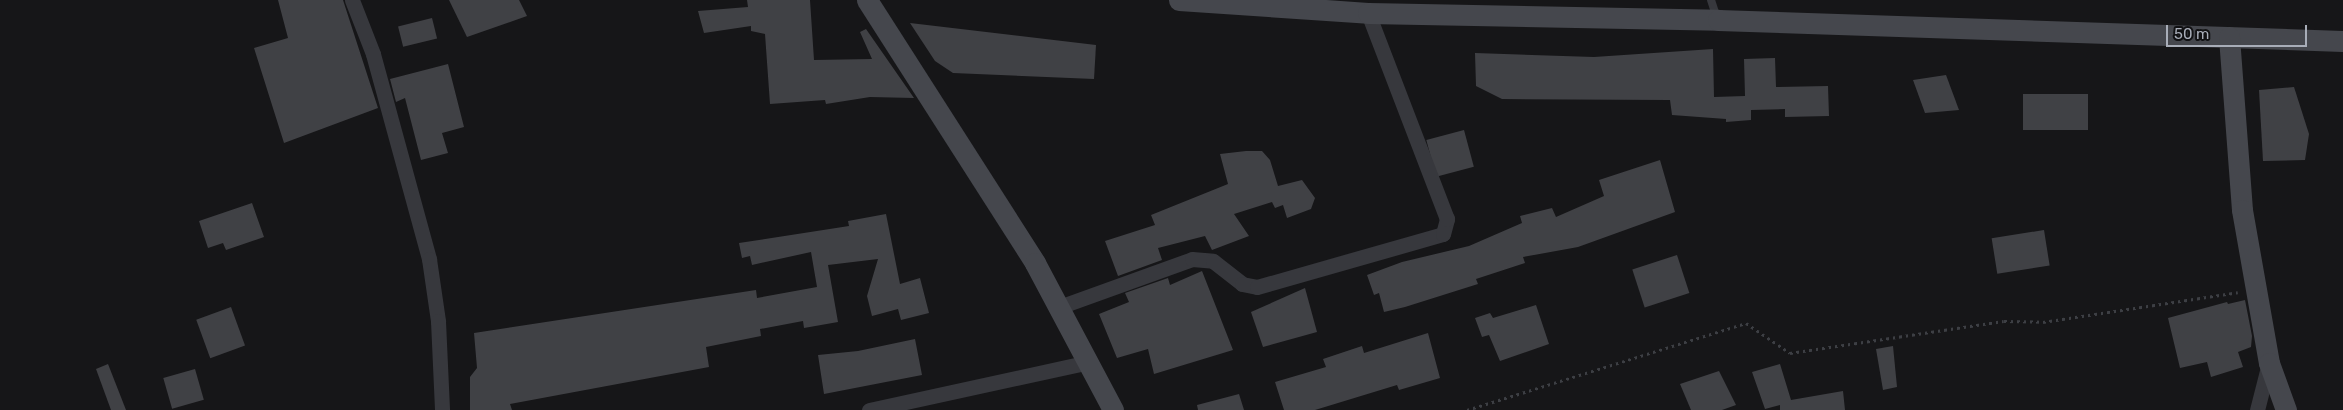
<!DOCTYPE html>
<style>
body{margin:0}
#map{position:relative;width:2343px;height:410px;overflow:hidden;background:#161618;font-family:Rubik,sans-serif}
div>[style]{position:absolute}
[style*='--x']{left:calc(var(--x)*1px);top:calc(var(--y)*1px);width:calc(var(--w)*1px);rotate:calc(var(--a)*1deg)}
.building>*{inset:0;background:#404145;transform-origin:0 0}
.path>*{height:3px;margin-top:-1.5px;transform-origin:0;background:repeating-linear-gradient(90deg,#3d3f44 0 2.5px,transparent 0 6.5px)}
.lane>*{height:8px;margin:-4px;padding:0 4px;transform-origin:4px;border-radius:4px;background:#37383d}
.street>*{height:15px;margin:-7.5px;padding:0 7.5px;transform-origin:7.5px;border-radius:7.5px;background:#37383d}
.secondary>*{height:21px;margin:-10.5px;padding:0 10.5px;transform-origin:10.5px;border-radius:10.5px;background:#45474d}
span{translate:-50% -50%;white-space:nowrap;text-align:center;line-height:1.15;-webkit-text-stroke:5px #111113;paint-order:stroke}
.scale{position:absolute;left:2166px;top:25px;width:141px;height:22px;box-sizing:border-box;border:2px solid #a8adb8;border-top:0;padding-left:6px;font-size:15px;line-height:18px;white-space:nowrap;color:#a8adb8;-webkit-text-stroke:4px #111113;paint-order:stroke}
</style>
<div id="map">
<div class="building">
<div style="clip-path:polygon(278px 0,343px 0,378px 108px,284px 143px,254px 48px,288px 38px)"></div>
<div style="clip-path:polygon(449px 0,519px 0,527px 16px,467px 37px)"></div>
<div style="clip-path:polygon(747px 0,810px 0,814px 60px,872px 59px,860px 32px,866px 29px,914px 98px,870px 97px,826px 104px,825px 100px,770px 104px,765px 34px,751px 31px,751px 26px,704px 33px,698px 11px,748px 7px)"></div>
<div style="left:432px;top:18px;width:21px;height:35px;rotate:76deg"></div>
<div style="clip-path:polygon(910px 23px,1096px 45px,1094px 79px,953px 73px,935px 61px)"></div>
<div style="clip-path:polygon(1713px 49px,1714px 97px,1745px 96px,1744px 59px,1775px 58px,1776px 87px,1828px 86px,1829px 116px,1785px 117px,1785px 109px,1751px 110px,1751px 120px,1726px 122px,1726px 119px,1672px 115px,1670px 100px,1502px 99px,1476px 86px,1475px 53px,1594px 57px)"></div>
<div style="clip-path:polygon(448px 64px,464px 127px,442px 133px,448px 153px,421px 160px,405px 98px,396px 102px,390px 79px)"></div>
<div style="clip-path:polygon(1946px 75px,1959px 110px,1925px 113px,1913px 80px)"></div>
<div style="clip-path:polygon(2294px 87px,2309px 134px,2305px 160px,2263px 161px,2259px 90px)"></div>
<div style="left:2023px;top:94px;width:65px;height:36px"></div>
<div style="left:1464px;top:130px;width:38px;height:39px;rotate:75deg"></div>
<div style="clip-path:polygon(1246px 151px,1262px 151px,1270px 160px,1278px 186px,1302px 180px,1315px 198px,1311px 209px,1287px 218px,1283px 205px,1275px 208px,1272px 202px,1234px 214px,1249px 236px,1212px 250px,1205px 236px,1158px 248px,1162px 260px,1118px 276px,1105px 241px,1155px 225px,1151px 215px,1228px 184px,1220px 154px)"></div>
<div style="clip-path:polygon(1660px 160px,1675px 212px,1578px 247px,1523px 257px,1525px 263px,1476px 279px,1478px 284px,1405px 307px,1384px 312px,1379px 293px,1374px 295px,1367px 275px,1402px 262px,1469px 246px,1522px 223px,1520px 216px,1552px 208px,1556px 217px,1604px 196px,1599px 180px)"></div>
<div style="clip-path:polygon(252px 203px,264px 237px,226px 250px,223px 243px,208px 248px,199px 221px)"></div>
<div style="clip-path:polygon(886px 214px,900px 284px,920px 278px,929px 313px,901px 320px,898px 309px,872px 316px,867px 296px,878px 259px,828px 265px,838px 322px,804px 328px,803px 321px,760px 329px,761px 336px,706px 347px,709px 367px,510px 404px,512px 410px,470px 410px,470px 377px,477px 368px,474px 333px,756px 290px,757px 298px,817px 287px,811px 252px,752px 265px,750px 256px,742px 258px,739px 243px,849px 226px,848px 221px)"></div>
<div style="left:2044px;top:230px;width:36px;height:53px;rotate:81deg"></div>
<div style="left:1677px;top:255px;width:40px;height:47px;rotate:72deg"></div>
<div style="clip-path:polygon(1202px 271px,1233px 350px,1154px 374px,1148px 349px,1117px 358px,1099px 314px,1129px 302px,1125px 293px,1168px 278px,1170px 285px)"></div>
<div style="clip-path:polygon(1305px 288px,1317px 332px,1263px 347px,1251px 312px)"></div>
<div style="clip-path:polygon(2245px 300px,2252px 336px,2251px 347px,2238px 352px,2243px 367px,2211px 377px,2207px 362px,2180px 368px,2168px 318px,2227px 302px,2228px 304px)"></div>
<div style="clip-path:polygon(1536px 305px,1549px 344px,1500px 361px,1489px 335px,1482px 337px,1475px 318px,1490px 313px,1493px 318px)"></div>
<div style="left:231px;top:307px;width:41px;height:37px;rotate:70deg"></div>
<div style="clip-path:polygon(1428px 333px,1440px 378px,1399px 390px,1397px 385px,1315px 410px,1284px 410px,1275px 382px,1326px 367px,1323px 359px,1362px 346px,1364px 353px)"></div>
<div style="clip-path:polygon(915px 339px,922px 375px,824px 394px,818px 355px,858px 351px)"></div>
<div style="clip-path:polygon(1893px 346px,1897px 387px,1883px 390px,1876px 349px)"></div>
<div style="clip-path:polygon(108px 364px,126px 410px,111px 410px,96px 369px)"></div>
<div style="clip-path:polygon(1780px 364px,1791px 400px,1843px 391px,1845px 410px,1780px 410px,1780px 405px,1765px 409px,1752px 372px)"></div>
<div style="left:195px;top:369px;width:32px;height:33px;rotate:74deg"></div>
<div style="clip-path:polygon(1719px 371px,1736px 405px,1722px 410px,1691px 410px,1680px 384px)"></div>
<div style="clip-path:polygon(1239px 394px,1244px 410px,1198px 410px,1197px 405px)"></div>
</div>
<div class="path">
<div style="--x:1467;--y:410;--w:292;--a:-17.3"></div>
<div style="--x:1746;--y:323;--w:53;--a:34.3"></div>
<div style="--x:1790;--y:353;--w:216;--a:-8.5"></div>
<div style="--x:2004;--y:321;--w:39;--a:1"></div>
<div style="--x:2043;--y:322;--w:197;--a:-8.7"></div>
</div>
<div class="lane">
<div style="--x:1711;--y:0;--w:19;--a:72"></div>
</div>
<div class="street">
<div style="--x:352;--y:0;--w:58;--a:68.7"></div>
<div style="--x:373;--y:54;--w:213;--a:74.7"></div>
<div style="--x:429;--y:259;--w:63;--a:81.7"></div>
<div style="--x:438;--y:321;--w:89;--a:87.4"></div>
<div style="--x:1059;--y:307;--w:141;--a:-19.8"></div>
<div style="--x:1192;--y:259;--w:21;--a:5"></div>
<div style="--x:1213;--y:261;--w:37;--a:38"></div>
<div style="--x:1242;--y:284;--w:15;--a:11"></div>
<div style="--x:1257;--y:287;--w:193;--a:-15.9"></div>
<div style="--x:1443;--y:234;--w:16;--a:-75"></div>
<div style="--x:1447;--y:219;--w:221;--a:-111"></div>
<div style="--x:869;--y:410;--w:226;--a:-12.3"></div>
<div style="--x:2257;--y:410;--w:49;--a:-75.7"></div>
</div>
<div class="secondary">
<div style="--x:867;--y:0;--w:312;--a:57.4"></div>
<div style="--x:1035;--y:263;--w:166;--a:62"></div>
<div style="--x:1179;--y:0;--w:189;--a:3.9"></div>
<div style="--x:1368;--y:13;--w:350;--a:1.1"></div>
<div style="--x:1718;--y:20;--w:625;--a:1.92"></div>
<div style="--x:2229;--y:37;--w:173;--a:85.7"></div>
<div style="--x:2242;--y:210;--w:155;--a:80"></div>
<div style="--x:2269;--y:363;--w:50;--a:70.1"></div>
</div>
<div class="scale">50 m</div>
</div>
